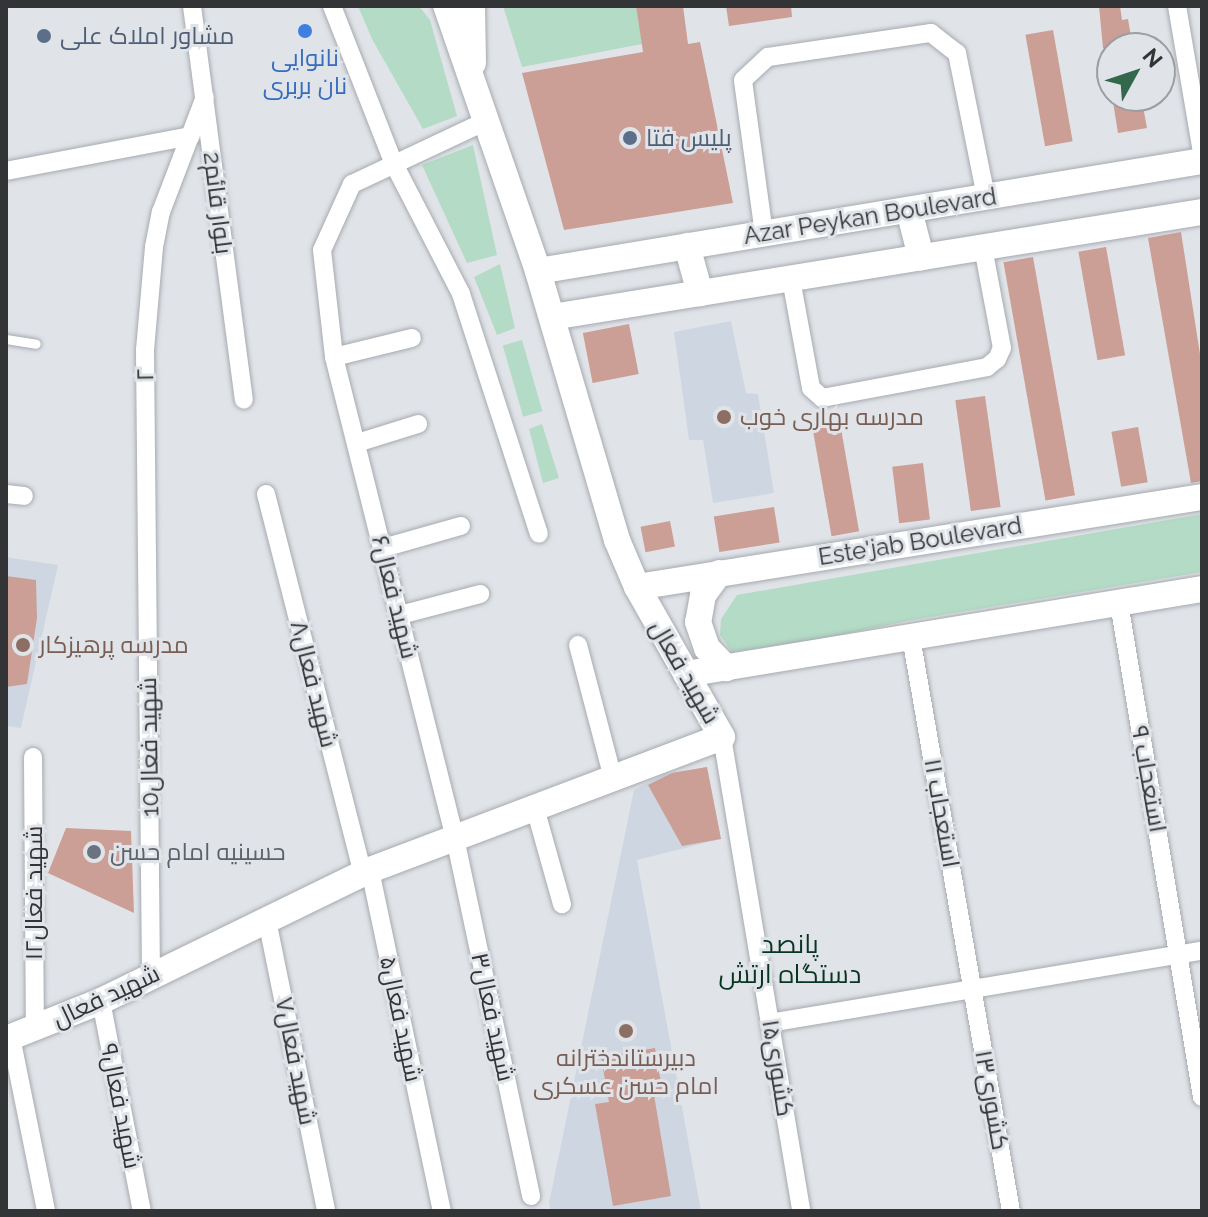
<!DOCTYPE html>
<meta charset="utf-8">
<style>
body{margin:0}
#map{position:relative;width:1208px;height:1217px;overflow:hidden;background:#e0e4e9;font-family:Raleway,Cairo,sans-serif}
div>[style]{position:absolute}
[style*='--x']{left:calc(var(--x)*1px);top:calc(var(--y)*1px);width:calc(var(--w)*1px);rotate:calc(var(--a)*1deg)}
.built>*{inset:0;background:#ced7e1}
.green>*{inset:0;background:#b3dbc5;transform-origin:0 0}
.building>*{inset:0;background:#cb9e96;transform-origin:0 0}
.roads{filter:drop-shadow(0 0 2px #a6aaaf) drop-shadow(0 0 2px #a6aaaf)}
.lane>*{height:9px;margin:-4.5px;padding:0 4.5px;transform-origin:4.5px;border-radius:4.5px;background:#fff}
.street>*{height:18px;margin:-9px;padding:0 9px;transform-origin:9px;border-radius:9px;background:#fff}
.secondary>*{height:26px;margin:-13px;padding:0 13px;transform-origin:13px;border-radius:13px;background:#fff}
.dots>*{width:22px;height:22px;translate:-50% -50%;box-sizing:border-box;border:4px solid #e0e4e9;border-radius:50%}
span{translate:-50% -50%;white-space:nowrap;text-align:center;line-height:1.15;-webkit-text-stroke:6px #e0e4e9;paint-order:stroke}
.service-label{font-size:24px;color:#4e5e75}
.left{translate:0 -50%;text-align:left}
.shop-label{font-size:24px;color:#366cbe}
.street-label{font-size:24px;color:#323436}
.education-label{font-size:24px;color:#785e54}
.worship-label{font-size:24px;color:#5b616d}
.neighbourhood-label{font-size:26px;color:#083522}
.frame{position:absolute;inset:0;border:8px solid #323436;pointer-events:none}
.north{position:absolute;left:1096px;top:32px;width:80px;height:80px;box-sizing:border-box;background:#e0e4e9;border:2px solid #9a9ea1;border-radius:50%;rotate:50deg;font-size:22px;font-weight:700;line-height:32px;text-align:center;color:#323436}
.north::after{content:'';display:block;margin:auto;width:28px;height:36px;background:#33684d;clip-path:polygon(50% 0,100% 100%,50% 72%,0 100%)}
</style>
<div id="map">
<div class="built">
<div style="clip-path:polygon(731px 321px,746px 393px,758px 394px,774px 493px,713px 503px,703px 440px,689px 440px,674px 332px)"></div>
<div style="clip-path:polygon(6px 557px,58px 565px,21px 728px,6px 726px)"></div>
<div style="clip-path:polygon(707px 767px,721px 839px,637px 860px,701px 1211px,551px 1211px,549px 1203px,634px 790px,664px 774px)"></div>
</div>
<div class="green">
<div style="clip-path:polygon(358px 6px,419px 6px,430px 20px,457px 116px,423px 129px,372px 39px)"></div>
<div style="clip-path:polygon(503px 6px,636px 6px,642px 44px,522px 67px)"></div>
<div style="clip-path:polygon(473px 145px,497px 255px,467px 263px,422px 165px)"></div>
<div style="clip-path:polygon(500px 264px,515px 328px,497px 335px,474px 277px)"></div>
<div style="left:522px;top:340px;width:74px;height:20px;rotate:74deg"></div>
<div style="clip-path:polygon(542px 424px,559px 478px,543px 483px,529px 429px)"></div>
<div style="clip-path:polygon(1202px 514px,1202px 572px,907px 621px,816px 640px,732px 652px,720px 635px,721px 619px,737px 595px)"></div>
</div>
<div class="building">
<div style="clip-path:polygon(636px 6px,683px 6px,688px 44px,700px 42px,733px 203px,564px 230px,522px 73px,643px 52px)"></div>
<div style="clip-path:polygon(726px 6px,791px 6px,792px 17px,729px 26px)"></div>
<div style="clip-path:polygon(1099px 6px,1120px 6px,1122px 20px,1128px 19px,1133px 48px,1103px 48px)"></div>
<div style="left:1053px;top:30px;width:113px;height:28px;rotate:80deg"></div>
<div style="clip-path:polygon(1112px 96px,1141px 96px,1147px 128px,1118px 133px)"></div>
<div style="clip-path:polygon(1181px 232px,1202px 367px,1202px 481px,1191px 483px,1148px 238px)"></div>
<div style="left:1106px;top:247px;width:110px;height:28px;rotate:80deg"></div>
<div style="left:1033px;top:257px;width:242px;height:30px;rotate:80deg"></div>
<div style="left:629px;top:324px;width:51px;height:47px;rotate:79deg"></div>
<div style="left:985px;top:396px;width:112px;height:30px;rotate:82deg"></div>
<div style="left:840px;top:423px;width:110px;height:28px;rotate:80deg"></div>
<div style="left:1138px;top:427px;width:56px;height:27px;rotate:80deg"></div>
<div style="left:923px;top:463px;width:57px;height:31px;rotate:83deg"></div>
<div style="left:774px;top:507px;width:36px;height:61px;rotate:81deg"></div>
<div style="left:670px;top:521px;width:26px;height:30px;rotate:79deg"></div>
<div style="clip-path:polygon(6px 576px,36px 580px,37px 618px,27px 684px,6px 687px)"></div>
<div style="clip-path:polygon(707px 767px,721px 839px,682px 846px,648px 785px,672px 773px)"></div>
<div style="clip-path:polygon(66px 828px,131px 831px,134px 913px,48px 873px)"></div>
<div style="clip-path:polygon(655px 1048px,663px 1094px,654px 1095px,671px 1196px,613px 1206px,595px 1104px,609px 1102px,601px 1057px)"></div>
</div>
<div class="roads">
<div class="lane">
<div style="--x:6;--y:339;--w:30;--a:9"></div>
</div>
<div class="street">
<div style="--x:192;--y:6;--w:397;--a:82.5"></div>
<div style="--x:332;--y:6;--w:170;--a:68.6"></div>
<div style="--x:394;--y:164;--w:146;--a:62.7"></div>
<div style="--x:461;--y:294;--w:252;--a:72"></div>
<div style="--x:1177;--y:6;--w:149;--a:80.3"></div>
<div style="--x:484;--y:122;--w:146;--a:154.8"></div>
<div style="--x:352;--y:184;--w:72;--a:114.4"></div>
<div style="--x:322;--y:250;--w:108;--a:83.6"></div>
<div style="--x:334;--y:357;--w:496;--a:75.9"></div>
<div style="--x:455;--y:838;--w:366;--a:78"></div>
<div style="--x:6;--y:171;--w:188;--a:-10.7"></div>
<div style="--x:764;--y:234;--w:155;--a:-97.8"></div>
<div style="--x:743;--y:80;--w:34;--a:-43"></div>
<div style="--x:768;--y:57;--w:165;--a:-8.4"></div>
<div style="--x:931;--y:33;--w:33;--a:38"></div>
<div style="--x:957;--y:53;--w:147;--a:78.6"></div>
<div style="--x:791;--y:279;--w:111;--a:79.6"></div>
<div style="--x:811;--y:388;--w:15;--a:42"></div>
<div style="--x:822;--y:398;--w:168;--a:-10.6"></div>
<div style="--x:987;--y:367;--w:13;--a:-39"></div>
<div style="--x:997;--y:359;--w:12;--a:-66"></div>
<div style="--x:1002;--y:348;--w:103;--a:-100.7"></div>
<div style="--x:334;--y:357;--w:80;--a:-13.7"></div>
<div style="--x:357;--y:443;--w:64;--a:-17.3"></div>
<div style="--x:6;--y:494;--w:18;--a:6"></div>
<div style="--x:266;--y:494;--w:392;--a:75.7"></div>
<div style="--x:383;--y:548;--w:81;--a:-15.8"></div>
<div style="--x:1119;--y:603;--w:501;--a:80.46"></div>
<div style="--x:400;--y:615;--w:83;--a:-14.7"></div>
<div style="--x:911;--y:637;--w:583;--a:80.12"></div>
<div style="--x:578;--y:645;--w:138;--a:75.3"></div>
<div style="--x:722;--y:737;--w:481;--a:80.5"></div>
<div style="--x:33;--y:757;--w:271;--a:89.6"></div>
<div style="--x:535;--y:808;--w:100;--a:74.3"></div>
<div style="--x:370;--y:870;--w:349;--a:78.1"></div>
<div style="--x:267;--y:920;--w:297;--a:78.5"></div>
<div style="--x:151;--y:976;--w:626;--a:-90.55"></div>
<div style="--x:145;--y:350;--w:103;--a:-85"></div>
<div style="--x:154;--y:247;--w:36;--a:-79"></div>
<div style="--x:161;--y:212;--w:123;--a:-69.1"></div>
<div style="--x:101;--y:1001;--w:214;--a:79"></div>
<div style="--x:770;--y:1023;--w:438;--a:-9.5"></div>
<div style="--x:11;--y:1037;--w:177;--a:78.6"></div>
</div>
<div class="secondary">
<div style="--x:472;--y:6;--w:57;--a:89"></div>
<div style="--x:909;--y:210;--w:49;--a:75.7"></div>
<div style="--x:687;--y:246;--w:49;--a:74.5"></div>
<div style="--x:538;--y:271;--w:673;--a:-9.41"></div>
<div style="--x:552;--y:317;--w:658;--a:-9.18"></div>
<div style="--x:719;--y:573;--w:27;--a:126"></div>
<div style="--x:703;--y:595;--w:27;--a:100"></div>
<div style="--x:698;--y:622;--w:28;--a:71"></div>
<div style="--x:707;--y:648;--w:28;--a:46"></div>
<div style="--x:637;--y:587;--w:572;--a:-9.05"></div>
<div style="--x:686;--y:674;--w:523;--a:-9.35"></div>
<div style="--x:6;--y:1039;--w:102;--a:-21.8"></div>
<div style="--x:101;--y:1001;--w:299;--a:-26"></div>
<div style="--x:370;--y:870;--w:376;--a:-20.7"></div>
<div style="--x:722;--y:737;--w:172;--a:-119.5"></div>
<div style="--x:637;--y:587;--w:51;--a:-113.1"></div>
<div style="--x:617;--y:540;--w:280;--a:-106.4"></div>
<div style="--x:538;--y:271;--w:281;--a:-109.1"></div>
</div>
</div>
<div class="dots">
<div style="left:305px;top:31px;background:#3f7fe0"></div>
<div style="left:44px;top:36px;background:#5c6f8a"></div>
<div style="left:630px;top:138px;background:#5c6f8a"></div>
<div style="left:724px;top:417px;background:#8d6e63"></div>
<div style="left:23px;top:645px;background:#8d6e63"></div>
<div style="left:94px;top:852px;background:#6b7280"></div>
<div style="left:626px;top:1031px;background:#8d6e63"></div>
</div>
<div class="service-label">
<span class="left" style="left:60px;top:36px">مشاور املاک علی</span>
<span class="left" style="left:646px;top:138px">پلیس فتا</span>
</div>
<div class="shop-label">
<span style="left:305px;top:72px">نانوایی<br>نان بربری</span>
</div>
<div class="street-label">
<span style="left:218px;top:203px;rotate:83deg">2بلوار قائم</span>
<span style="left:870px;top:216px;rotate:-9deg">Azar Peykan Boulevard</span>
<span style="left:145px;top:375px;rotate:-91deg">۲</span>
<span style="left:920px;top:541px;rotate:-9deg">Este'jab Boulevard</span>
<span style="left:395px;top:597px;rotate:76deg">شهید فعال۶</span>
<span style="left:685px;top:672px;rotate:60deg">شهید فعال</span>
<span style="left:314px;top:684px;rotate:76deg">شهید فعال۸</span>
<span style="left:149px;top:747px;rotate:-91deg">10شهید فعال</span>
<span style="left:1149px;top:779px;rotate:80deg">استعجاب ۹</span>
<span style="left:942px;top:813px;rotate:80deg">استعجاب ۱۱</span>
<span style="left:34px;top:893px;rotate:-90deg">شهید فعال۱۲</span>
<span style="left:106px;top:996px;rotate:-25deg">شهید فعال</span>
<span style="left:493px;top:1017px;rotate:78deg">شهید فعال۳</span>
<span style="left:401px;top:1019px;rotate:78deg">شهید فعال۵</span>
<span style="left:296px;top:1061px;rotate:79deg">شهید فعال۷</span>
<span style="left:778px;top:1068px;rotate:81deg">کشوری۱۵</span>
<span style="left:992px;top:1100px;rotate:80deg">۱۳کشوری</span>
<span style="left:121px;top:1106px;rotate:79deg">شهید فعال۹</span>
</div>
<div class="education-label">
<span class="left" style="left:740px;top:417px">مدرسه بهاری خوب</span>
<span class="left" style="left:39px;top:645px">مدرسه پرهیزکار</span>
<span style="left:626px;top:1072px">دبیرستاندخترانه<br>امام حسن عسکری</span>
</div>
<div class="worship-label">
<span class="left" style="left:110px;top:852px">حسینیه امام حسن</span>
</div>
<div class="neighbourhood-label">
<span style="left:790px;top:960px">پانصد<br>دستگاه ارتش</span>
</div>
<div class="frame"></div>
<div class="north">N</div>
</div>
